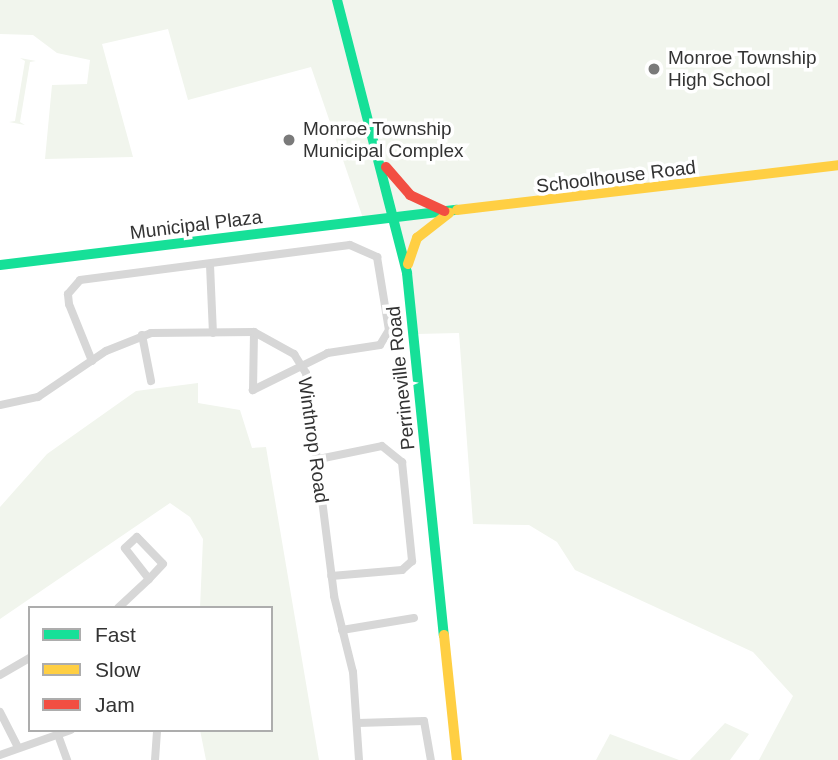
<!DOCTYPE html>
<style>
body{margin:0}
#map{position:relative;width:838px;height:760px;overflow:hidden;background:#fff;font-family:Helvetica,sans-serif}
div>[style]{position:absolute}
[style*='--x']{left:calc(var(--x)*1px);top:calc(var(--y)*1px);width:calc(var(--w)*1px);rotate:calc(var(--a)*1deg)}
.green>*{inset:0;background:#f1f5ed}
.street>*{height:8px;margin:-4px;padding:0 4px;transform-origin:4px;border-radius:4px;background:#d7d7d7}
.fast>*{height:10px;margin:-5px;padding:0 5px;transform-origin:5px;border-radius:5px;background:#16e098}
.slow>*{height:10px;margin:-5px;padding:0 5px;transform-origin:5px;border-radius:5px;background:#ffcf43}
.jam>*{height:10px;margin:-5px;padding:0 5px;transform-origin:5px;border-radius:5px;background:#f24e42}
.dots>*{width:19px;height:19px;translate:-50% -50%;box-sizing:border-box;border:4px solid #fff;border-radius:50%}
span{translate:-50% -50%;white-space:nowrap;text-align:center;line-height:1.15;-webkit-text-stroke:7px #fff;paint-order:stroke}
.poi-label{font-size:19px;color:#333}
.left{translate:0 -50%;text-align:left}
.street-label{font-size:19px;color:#333}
.legend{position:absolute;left:28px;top:606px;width:245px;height:126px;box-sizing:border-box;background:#fff;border:2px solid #adadad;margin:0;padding:9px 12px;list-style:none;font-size:21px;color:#333}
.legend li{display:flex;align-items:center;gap:14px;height:35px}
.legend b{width:35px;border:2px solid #adadad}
</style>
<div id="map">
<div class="green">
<div style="clip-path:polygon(0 0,838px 0,838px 760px,759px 760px,793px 696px,753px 652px,575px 570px,557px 542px,529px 525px,473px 524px,459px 333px,416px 334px,398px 221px,365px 224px,311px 67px,188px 100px,168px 29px,102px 44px,133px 157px,45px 159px,52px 85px,87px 84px,90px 60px,57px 53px,33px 35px,0 34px)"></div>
<div style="clip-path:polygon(20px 58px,36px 61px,30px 62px,20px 122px,25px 125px,9px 122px,15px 121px,25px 61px)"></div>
<div style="clip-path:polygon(198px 383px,198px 403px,240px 410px,252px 448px,266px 447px,319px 760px,206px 760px,200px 730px,271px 730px,271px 608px,200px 608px,203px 539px,190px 517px,170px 503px,0 619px,0 507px,47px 454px,136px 391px)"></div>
<div style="clip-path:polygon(725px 723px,749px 734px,730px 760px,690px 760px)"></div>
<div style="clip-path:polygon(610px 734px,679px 760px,596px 760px)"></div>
</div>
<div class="street">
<div style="--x:210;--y:265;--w:68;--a:87.5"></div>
<div style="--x:142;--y:335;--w:47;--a:78.9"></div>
<div style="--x:92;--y:361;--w:61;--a:-112"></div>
<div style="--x:69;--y:304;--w:10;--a:-96"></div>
<div style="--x:68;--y:294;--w:18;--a:-49"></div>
<div style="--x:80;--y:280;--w:272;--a:-7.4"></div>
<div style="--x:350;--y:245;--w:30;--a:24"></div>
<div style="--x:377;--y:257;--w:74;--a:80.7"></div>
<div style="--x:389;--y:330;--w:17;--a:121"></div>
<div style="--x:380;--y:345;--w:53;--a:171.3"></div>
<div style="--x:328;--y:353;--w:84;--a:153.7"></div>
<div style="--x:253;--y:390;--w:58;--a:-89"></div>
<div style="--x:0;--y:405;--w:39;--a:-12"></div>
<div style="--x:38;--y:397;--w:82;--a:-34.1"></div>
<div style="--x:106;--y:351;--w:48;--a:-21.8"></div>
<div style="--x:151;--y:333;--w:103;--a:-0.6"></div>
<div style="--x:254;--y:332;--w:46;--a:28.8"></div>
<div style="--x:294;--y:354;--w:22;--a:58"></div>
<div style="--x:306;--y:373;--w:225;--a:82.8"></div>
<div style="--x:334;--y:596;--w:78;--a:76"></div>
<div style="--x:353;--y:672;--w:88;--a:86.1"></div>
<div style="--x:314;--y:460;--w:69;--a:-11.6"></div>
<div style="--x:382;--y:446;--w:26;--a:39"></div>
<div style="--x:402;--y:462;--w:100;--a:84.2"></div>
<div style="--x:412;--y:561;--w:13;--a:138"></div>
<div style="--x:402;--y:570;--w:71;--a:175.2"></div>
<div style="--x:137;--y:537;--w:37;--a:46"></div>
<div style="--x:163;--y:564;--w:21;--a:133"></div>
<div style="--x:149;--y:579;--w:39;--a:-128"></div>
<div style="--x:125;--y:548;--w:16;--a:-43"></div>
<div style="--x:118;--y:608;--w:42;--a:-43.1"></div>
<div style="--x:342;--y:630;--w:73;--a:-9.5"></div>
<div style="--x:0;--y:675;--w:34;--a:-30"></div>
<div style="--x:0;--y:712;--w:38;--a:63"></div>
<div style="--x:358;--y:723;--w:66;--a:-1.7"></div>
<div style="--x:424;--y:721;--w:40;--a:80"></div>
<div style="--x:58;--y:735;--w:27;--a:70"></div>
<div style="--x:0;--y:755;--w:75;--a:-19.4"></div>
<div style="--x:155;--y:760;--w:30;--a:-86"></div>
</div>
<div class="fast">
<div style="--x:337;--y:0;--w:282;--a:75.6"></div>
<div style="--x:407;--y:273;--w:364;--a:84.2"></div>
<div style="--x:0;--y:265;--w:460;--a:-6.9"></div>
</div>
<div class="slow">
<div style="--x:457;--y:210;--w:384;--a:-6.7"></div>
<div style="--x:408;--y:264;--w:28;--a:-71"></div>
<div style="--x:417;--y:238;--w:41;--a:-38"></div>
<div style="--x:444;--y:635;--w:126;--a:84.1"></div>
</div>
<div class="jam">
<div style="--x:386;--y:167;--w:37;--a:49"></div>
<div style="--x:410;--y:195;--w:38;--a:25"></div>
</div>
<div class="dots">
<div style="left:654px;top:69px;background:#7a7a7a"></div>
<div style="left:289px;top:140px;background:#7a7a7a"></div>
</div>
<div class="poi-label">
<span class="left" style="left:668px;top:69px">Monroe Township<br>High School</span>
<span class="left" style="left:303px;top:140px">Monroe Township<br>Municipal Complex</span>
</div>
<div class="street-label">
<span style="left:616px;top:177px;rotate:-7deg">Schoolhouse Road</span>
<span style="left:196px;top:225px;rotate:-7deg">Municipal Plaza</span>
<span style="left:401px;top:378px;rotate:-96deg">Perrineville Road</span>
<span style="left:313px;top:440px;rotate:82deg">Winthrop Road</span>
</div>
<ul class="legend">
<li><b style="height:9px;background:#16e098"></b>Fast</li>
<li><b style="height:9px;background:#ffcf43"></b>Slow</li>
<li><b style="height:9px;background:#f24e42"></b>Jam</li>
</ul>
</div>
